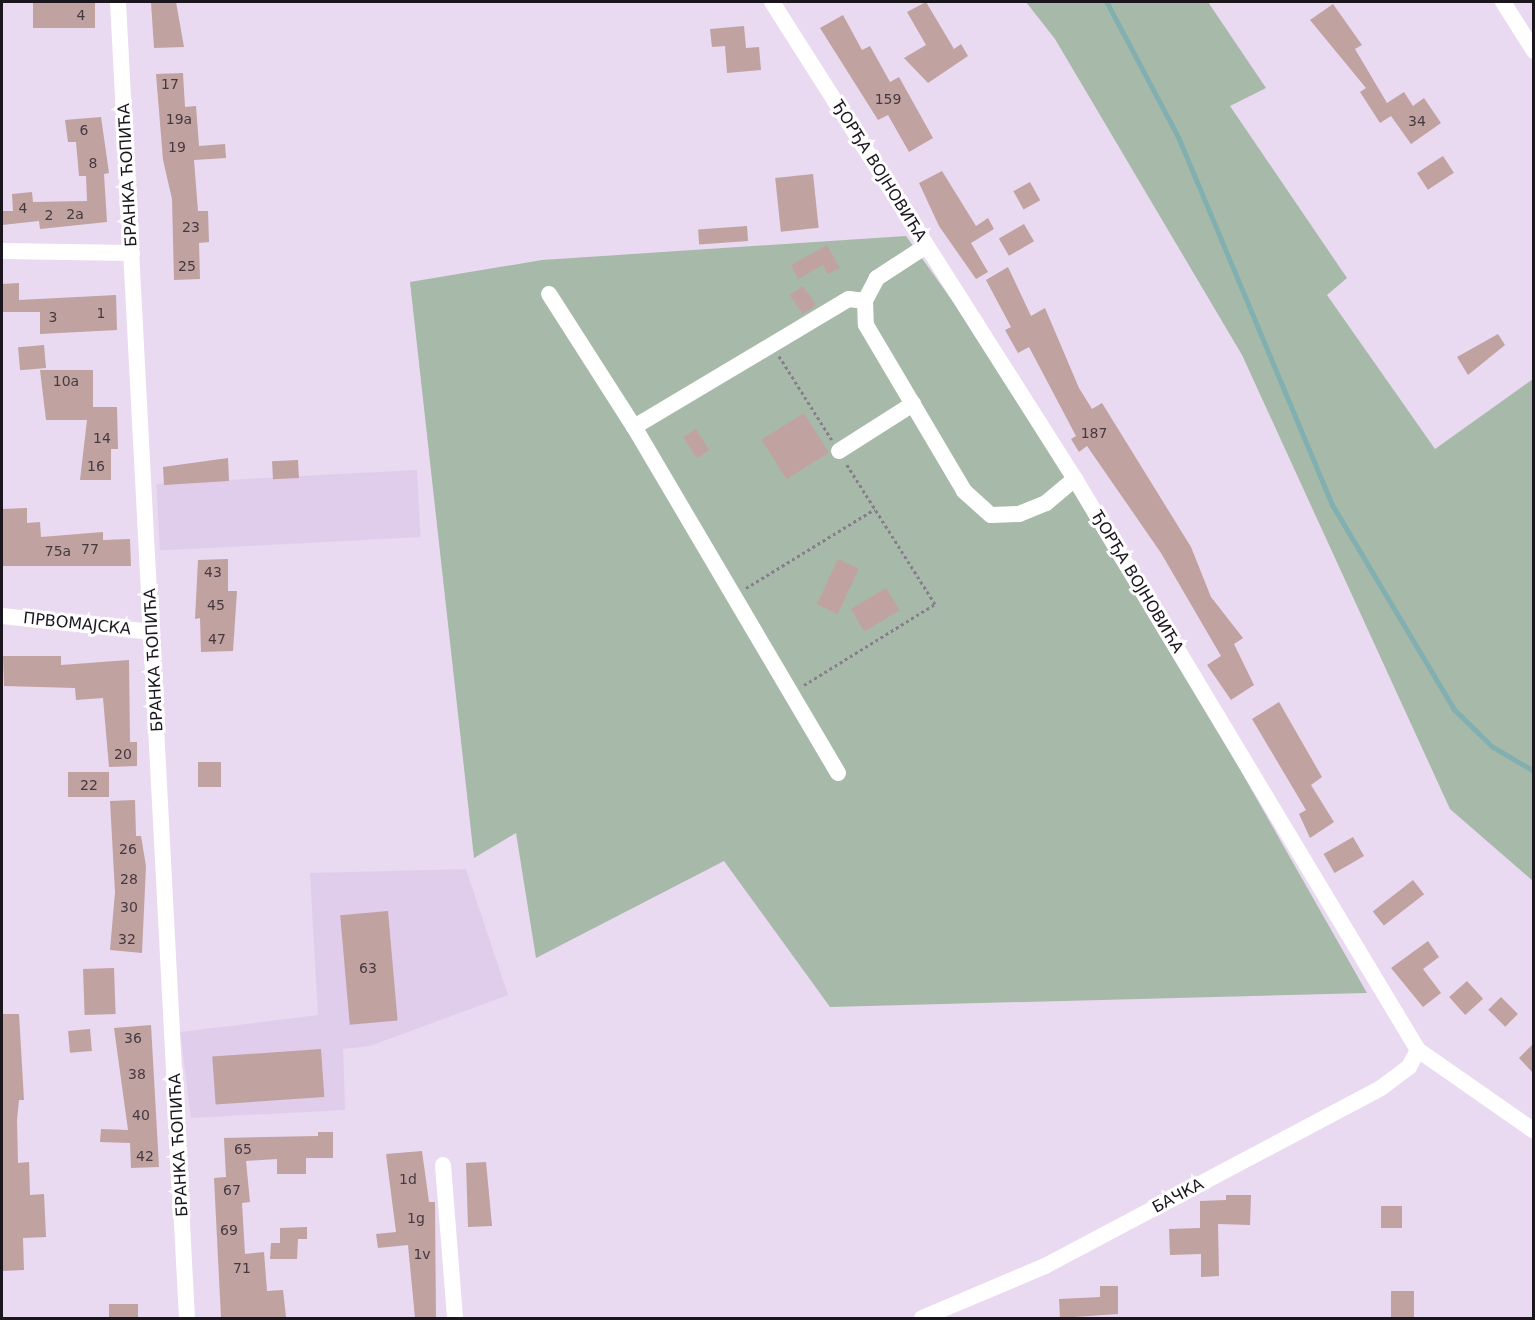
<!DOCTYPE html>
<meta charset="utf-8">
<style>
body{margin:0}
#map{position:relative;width:1535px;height:1320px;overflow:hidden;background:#e9d9f1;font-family:"DejaVu Sans",sans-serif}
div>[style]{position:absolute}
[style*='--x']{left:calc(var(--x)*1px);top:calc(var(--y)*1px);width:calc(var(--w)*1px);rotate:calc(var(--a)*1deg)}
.built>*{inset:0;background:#e0cdeb;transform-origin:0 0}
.green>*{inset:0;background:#a7baa9}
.stream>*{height:4.5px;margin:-2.25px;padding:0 2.25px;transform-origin:2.25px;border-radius:2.25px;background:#82afb0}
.building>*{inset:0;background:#c0a2a1;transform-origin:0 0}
.path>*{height:3px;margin-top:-1.5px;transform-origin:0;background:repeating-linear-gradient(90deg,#877d8d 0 3px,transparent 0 6px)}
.minor>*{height:16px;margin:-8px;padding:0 8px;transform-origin:8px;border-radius:8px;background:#fff}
span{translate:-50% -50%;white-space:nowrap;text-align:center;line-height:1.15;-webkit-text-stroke:6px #fff;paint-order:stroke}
.number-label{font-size:14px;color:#44393f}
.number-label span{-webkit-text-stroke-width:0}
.street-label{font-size:16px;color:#1b161e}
.frame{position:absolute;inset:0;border:3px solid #1b161e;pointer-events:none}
</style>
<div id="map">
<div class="built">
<div style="left:417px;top:470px;width:67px;height:261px;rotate:87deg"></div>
<div style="clip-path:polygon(466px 869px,508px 995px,370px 1046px,343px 1049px,345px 1110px,191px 1118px,180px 1032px,318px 1015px,310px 873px)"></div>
</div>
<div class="green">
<div style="clip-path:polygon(1026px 2px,1208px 2px,1266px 88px,1230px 106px,1347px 278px,1327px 295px,1435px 449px,1533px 379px,1533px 881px,1450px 809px,1242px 355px,1055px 39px)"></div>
<div style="clip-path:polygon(906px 236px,1057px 447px,1367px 993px,830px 1007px,724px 861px,536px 958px,516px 833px,474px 858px,410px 282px,542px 260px)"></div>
</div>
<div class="stream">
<div style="--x:1107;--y:2;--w:154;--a:62.1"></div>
<div style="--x:1179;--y:138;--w:397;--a:67.3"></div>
<div style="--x:1332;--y:504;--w:239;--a:59.2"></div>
<div style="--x:1454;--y:709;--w:54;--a:44.3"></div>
<div style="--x:1493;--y:747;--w:48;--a:30.3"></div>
</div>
<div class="building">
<div style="left:33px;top:2px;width:62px;height:26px"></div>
<div style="clip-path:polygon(151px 2px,176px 2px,184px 47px,154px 48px)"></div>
<div style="clip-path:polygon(926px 2px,954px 49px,961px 44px,968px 56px,928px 83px,904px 58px,926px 45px,907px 12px)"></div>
<div style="clip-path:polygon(1333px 4px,1362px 45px,1355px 49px,1387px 103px,1404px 92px,1413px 106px,1424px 98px,1441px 123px,1411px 144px,1391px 116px,1380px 123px,1360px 92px,1366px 88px,1310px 20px)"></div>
<div style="clip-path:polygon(843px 15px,862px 50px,870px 46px,890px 82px,899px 77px,933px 138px,909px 152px,888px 115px,878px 120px,820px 28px)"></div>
<div style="clip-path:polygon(744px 26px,746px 48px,759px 47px,761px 70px,727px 73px,725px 46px,712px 47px,710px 29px)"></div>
<div style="clip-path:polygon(183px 73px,185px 107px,196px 106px,199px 146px,225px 144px,226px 158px,194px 160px,198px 211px,208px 211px,209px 242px,199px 243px,200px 279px,174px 280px,172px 199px,163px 160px,156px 74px)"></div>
<div style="clip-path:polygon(101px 117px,109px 173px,104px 174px,107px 222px,40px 229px,39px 221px,2px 225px,2px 211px,13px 211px,12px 194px,32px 192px,33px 202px,87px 201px,86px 176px,79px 176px,76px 142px,68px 142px,65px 120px)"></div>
<div style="left:1443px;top:156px;width:20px;height:31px;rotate:57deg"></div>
<div style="clip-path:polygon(942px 171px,976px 226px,988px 218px,994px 229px,971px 243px,988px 272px,976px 279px,939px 226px,919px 183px)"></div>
<div style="left:813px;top:174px;width:54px;height:38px;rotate:84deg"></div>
<div style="left:1030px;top:182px;width:21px;height:19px;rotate:61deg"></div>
<div style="left:1024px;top:224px;width:20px;height:29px;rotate:60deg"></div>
<div style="left:747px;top:226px;width:15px;height:49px;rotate:86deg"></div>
<div style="clip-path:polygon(827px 245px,840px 268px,828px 274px,823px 265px,798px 279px,791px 265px)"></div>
<div style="clip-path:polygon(1008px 267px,1031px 316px,1045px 308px,1079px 388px,1092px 409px,1102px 403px,1191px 547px,1211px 597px,1243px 638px,1234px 644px,1254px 685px,1231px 700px,1207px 665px,1221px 656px,1161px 553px,1087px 446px,1079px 452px,1071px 439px,1076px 436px,1029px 347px,1018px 353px,1005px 330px,1011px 327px,986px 280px)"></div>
<div style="clip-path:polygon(19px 283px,19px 300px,116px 295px,117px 330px,40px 334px,40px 312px,2px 312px,2px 284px)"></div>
<div style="left:803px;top:286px;width:23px;height:16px;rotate:56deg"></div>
<div style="clip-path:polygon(1498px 334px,1505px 345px,1468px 375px,1457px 357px)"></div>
<div style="left:44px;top:345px;width:23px;height:26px;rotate:85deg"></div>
<div style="clip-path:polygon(40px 370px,93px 370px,93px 407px,117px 407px,118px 449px,111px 449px,111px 480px,80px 480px,87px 420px,46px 420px)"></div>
<div style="left:804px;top:413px;width:47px;height:50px;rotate:58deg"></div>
<div style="left:696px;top:429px;width:25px;height:15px;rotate:58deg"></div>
<div style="clip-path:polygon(228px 458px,229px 481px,164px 485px,163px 467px)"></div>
<div style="left:298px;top:460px;width:18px;height:26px;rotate:87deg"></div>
<div style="clip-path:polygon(27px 508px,27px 523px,40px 522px,41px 537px,103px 532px,103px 540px,130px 539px,131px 566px,2px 566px,2px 509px)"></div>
<div style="clip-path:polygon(228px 559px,228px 591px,237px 591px,233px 651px,201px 652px,200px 618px,195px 619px,198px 560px)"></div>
<div style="left:838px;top:559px;width:23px;height:50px;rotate:25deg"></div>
<div style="left:886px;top:588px;width:26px;height:41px;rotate:59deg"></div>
<div style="clip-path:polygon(3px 656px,61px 656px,61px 665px,129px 660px,130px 742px,137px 742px,137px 766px,109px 767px,103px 698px,76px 700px,75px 688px,4px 686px)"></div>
<div style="clip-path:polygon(1279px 702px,1322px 777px,1311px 785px,1334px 822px,1310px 838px,1299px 814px,1306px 810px,1252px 719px)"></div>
<div style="left:221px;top:762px;width:25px;height:23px;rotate:90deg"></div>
<div style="left:109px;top:772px;width:25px;height:41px;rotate:90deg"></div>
<div style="clip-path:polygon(135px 800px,136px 836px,141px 836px,146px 866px,142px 953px,110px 950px,115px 892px,110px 801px)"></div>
<div style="left:1353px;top:837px;width:22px;height:34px;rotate:60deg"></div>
<div style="left:1413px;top:880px;width:18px;height:51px;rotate:52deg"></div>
<div style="left:388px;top:911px;width:110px;height:48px;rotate:85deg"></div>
<div style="clip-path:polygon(1428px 941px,1439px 957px,1423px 969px,1441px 993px,1423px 1007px,1391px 968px)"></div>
<div style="left:114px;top:968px;width:46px;height:31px;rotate:88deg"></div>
<div style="left:1467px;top:981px;width:24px;height:24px;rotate:48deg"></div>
<div style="left:1501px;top:997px;width:24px;height:18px;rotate:45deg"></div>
<div style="clip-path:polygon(2px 1014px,19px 1014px,24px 1100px,19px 1100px,17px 1120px,18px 1163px,29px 1162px,30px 1195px,44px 1194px,46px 1237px,23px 1238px,24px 1270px,2px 1271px)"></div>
<div style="clip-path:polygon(151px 1025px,159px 1167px,131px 1168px,130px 1143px,100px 1142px,101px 1129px,128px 1130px,114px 1028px)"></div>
<div style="left:90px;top:1029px;width:22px;height:22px;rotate:85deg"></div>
<div style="clip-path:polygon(1533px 1044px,1533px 1073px,1519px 1058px)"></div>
<div style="left:321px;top:1049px;width:48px;height:109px;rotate:86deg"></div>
<div style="clip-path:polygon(318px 1132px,333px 1132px,333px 1158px,306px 1158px,306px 1174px,277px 1174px,277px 1159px,246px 1161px,250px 1202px,242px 1203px,245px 1254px,264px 1252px,267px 1291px,283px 1290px,286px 1317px,221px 1318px,214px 1178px,226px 1177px,224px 1138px,318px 1136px)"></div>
<div style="clip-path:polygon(422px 1151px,429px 1202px,435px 1202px,436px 1318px,415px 1318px,408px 1245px,378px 1248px,376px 1234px,396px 1232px,386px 1154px)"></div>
<div style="clip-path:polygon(486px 1162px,492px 1226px,468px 1227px,466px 1163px)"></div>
<div style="clip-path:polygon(1226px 1195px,1251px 1195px,1250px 1225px,1218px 1224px,1219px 1276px,1201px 1277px,1201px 1254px,1170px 1255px,1169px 1229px,1200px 1228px,1200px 1201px,1226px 1200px)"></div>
<div style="left:1381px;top:1206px;width:21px;height:22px"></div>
<div style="clip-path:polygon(307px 1227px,307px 1239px,298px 1239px,297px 1259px,270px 1259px,271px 1243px,280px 1243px,280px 1228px)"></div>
<div style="clip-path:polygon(1100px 1286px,1118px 1286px,1118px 1314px,1060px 1318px,1059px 1299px,1100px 1297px)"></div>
<div style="left:1391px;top:1291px;width:23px;height:27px"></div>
<div style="left:109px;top:1304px;width:29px;height:14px"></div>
</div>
<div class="path">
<div style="--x:779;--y:356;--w:99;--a:57.8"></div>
<div style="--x:746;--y:588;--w:151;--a:-31.5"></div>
<div style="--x:804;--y:685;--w:154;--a:-31.7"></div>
<div style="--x:935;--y:604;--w:167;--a:-122.3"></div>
</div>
<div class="minor">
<div style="--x:118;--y:2;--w:1318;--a:87"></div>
<div style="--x:772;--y:2;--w:565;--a:57.58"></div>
<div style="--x:1075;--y:479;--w:666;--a:59.01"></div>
<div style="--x:1418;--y:1050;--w:141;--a:34.9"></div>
<div style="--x:1503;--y:2;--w:58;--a:57.7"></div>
<div style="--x:926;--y:246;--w:59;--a:146.9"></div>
<div style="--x:877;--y:278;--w:26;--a:118"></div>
<div style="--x:865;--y:301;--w:24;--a:88"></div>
<div style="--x:866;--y:325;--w:193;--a:59.4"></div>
<div style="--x:964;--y:491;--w:36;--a:42"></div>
<div style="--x:991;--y:515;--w:28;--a:-2"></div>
<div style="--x:1019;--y:514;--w:29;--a:-22"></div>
<div style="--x:1046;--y:503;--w:38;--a:-40"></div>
<div style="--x:2;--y:251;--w:130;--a:0.9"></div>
<div style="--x:549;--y:294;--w:158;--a:57.4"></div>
<div style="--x:839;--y:451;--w:88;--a:-32.4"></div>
<div style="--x:2;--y:616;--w:151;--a:6.1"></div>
<div style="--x:838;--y:773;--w:402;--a:-120.5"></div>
<div style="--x:634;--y:427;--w:250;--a:-30.8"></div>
<div style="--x:849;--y:299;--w:16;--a:7"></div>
<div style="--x:443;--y:1165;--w:153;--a:85.5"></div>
<div style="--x:922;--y:1318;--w:134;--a:-22.9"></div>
<div style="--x:1045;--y:1266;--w:380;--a:-27.9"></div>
<div style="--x:1381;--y:1088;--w:35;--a:-37"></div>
<div style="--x:1409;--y:1067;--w:19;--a:-62"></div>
</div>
<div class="number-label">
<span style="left:81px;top:15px">4</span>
<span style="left:170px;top:84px">17</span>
<span style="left:888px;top:99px">159</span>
<span style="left:179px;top:119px">19a</span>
<span style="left:1417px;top:121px">34</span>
<span style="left:84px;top:130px">6</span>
<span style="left:177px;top:147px">19</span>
<span style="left:93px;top:163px">8</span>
<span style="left:23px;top:208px">4</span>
<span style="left:75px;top:214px">2a</span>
<span style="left:49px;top:215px">2</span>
<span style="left:191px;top:227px">23</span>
<span style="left:187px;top:266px">25</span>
<span style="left:101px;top:313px">1</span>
<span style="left:53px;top:317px">3</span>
<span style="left:66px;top:381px">10a</span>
<span style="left:1094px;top:433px">187</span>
<span style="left:102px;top:438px">14</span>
<span style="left:96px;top:466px">16</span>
<span style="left:90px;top:549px">77</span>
<span style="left:58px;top:551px">75a</span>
<span style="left:213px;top:572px">43</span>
<span style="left:216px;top:605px">45</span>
<span style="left:217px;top:639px">47</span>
<span style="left:123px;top:754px">20</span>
<span style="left:89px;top:785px">22</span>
<span style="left:128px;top:849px">26</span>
<span style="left:129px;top:879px">28</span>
<span style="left:129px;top:907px">30</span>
<span style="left:127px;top:939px">32</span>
<span style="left:368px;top:968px">63</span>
<span style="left:133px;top:1038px">36</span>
<span style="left:137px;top:1074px">38</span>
<span style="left:141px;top:1115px">40</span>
<span style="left:243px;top:1149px">65</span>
<span style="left:145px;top:1156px">42</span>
<span style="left:408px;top:1179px">1d</span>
<span style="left:232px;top:1190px">67</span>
<span style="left:416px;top:1218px">1g</span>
<span style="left:229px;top:1230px">69</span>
<span style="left:422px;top:1254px">1v</span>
<span style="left:242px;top:1268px">71</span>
</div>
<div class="street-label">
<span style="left:879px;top:171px;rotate:58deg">ЂОРЂА ВОЈНОВИЋА</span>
<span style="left:128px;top:175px;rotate:-93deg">БРАНКА ЋОПИЋА</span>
<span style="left:1137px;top:582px;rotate:59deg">ЂОРЂА ВОЈНОВИЋА</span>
<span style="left:77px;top:624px;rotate:6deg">ПРВОМАЈСКА</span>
<span style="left:154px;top:660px;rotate:-93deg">БРАНКА ЋОПИЋА</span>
<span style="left:179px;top:1145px;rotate:-93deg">БРАНКА ЋОПИЋА</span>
<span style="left:1178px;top:1196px;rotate:-28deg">БАЧКА</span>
</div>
<div class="frame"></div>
</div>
